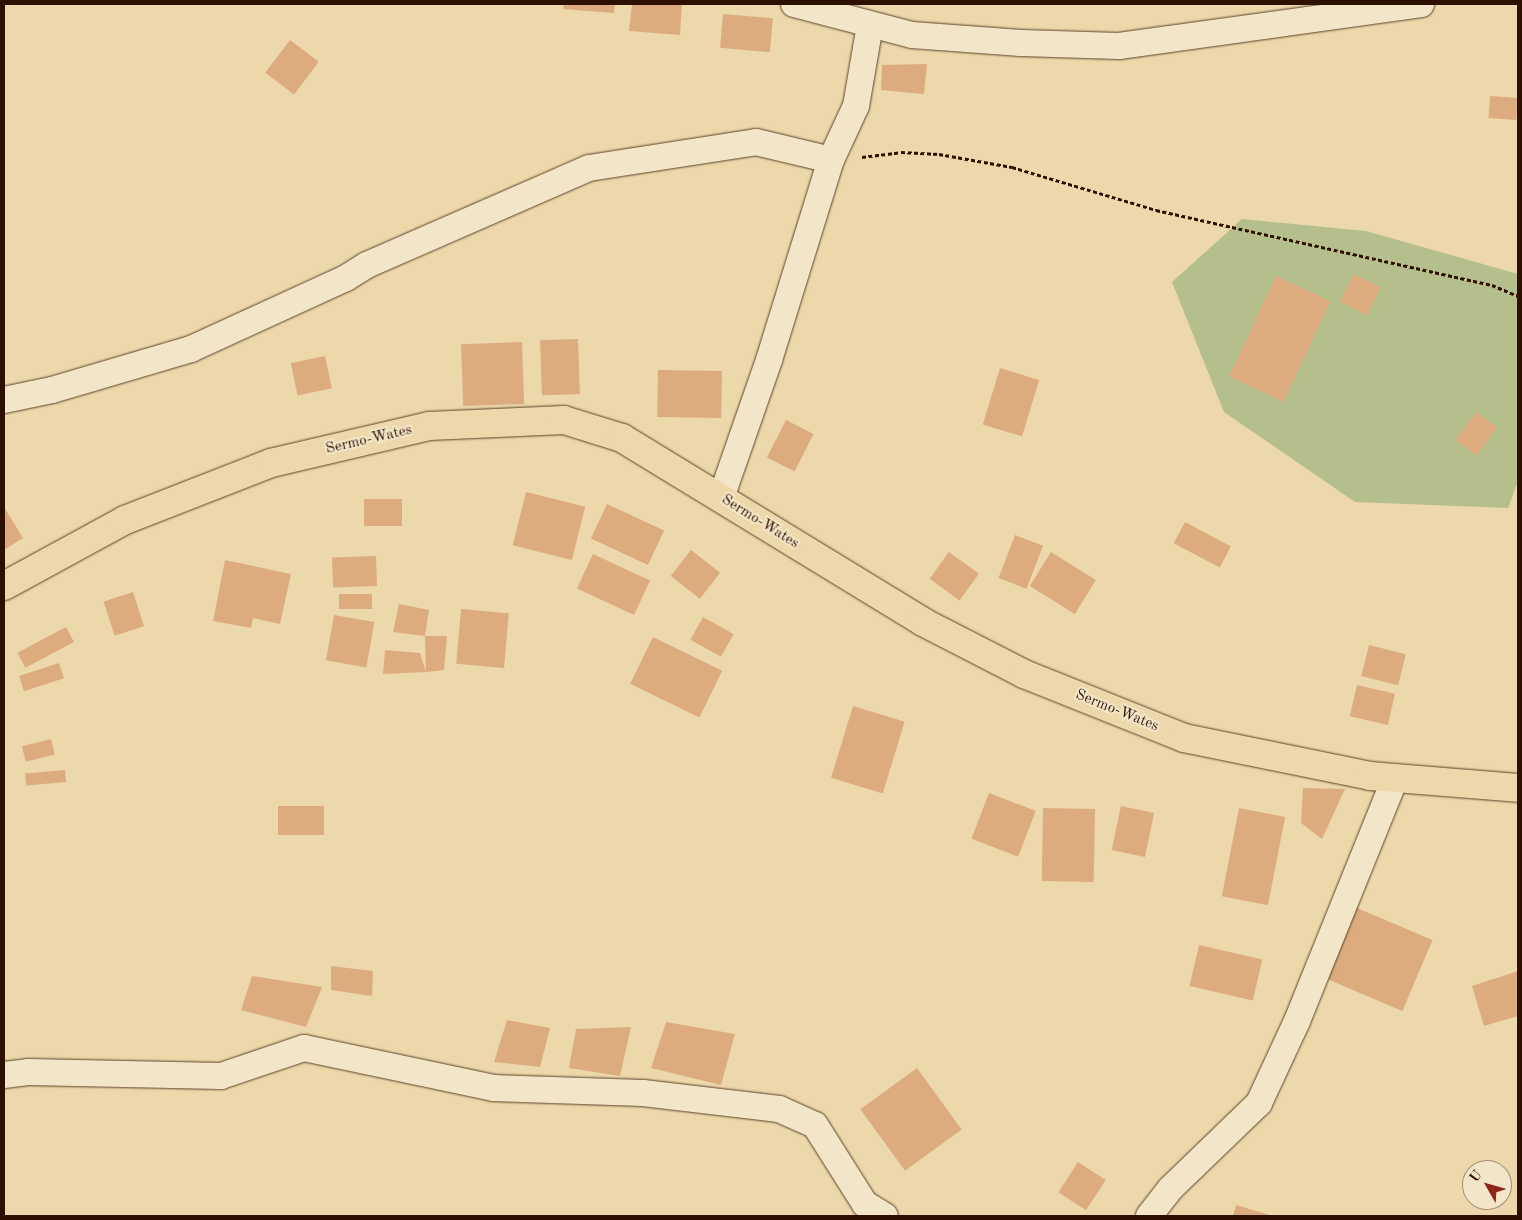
<!DOCTYPE html>
<style>
body{margin:0}
#map{position:relative;width:1522px;height:1220px;overflow:hidden;background:#ecd8aa;font-family:"Old Standard TT",serif}
div>[style]{position:absolute}
[style*='--x']{left:calc(var(--x)*1px);top:calc(var(--y)*1px);width:calc(var(--w)*1px);rotate:calc(var(--a)*1deg)}
.green>*{inset:0;background:#b4bf8b}
.building>*{inset:0;background:#dcac7f;transform-origin:0 0}
.path>*{height:3px;margin-top:-1.5px;transform-origin:0;background:repeating-linear-gradient(90deg,#2e1001 0 4px,transparent 0 6.5px)}
.roads{filter:drop-shadow(0 0 1px #5e422b) drop-shadow(0 0 1px #5e422b)}
.minor>*{height:26px;margin:-13px;padding:0 13px;transform-origin:13px;border-radius:13px;background:#f3e6c8}
.major>*{height:28px;margin:-14px;padding:0 14px;transform-origin:14px;border-radius:14px;background:#ecd8aa}
span{translate:-50% -50%;white-space:nowrap;text-align:center;line-height:1.15;-webkit-text-stroke:4px #f3e6c8;paint-order:stroke}
.street-label{font-size:15px;color:#2e1001}
.frame{position:absolute;inset:0;border:5px solid #2e1001;pointer-events:none}
.north{position:absolute;left:1462px;top:1160px;width:50px;height:50px;box-sizing:border-box;background:#f3e6c8;border:1px solid #a49078;border-radius:50%;rotate:308deg;font-size:14px;font-weight:700;line-height:20px;text-align:center;color:#2e1001}
.north::after{content:'';display:block;margin:auto;width:18px;height:22px;background:#8f2418;clip-path:polygon(50% 0,100% 100%,50% 72%,0 100%)}
</style>
<div id="map">
<div class="green">
<div style="clip-path:polygon(1242px 219px,1366px 231px,1518px 274px,1518px 481px,1508px 508px,1355px 502px,1224px 412px,1172px 282px)"></div>
</div>
<div class="building">
<div style="clip-path:polygon(564px 4px,615px 4px,614px 13px,563px 9px)"></div>
<div style="clip-path:polygon(632px 4px,682px 4px,680px 35px,629px 31px)"></div>
<div style="left:723px;top:14px;width:50px;height:34px;rotate:5deg"></div>
<div style="left:290px;top:40px;width:36px;height:41px;rotate:37deg"></div>
<div style="clip-path:polygon(927px 64px,924px 94px,881px 90px,882px 65px)"></div>
<div style="left:1490px;top:96px;width:28px;height:22px;rotate:4deg"></div>
<div style="left:1354px;top:274px;width:30px;height:31px;rotate:27deg"></div>
<div style="left:1276px;top:276px;width:60px;height:111px;rotate:25deg"></div>
<div style="left:578px;top:339px;width:55px;height:38px;rotate:88deg"></div>
<div style="left:522px;top:342px;width:62px;height:61px;rotate:88deg"></div>
<div style="left:325px;top:356px;width:33px;height:35px;rotate:78deg"></div>
<div style="left:1000px;top:368px;width:41px;height:59px;rotate:17deg"></div>
<div style="left:658px;top:370px;width:64px;height:47px;rotate:1deg"></div>
<div style="left:1476px;top:412px;width:26px;height:35px;rotate:36deg"></div>
<div style="left:786px;top:420px;width:31px;height:42px;rotate:27deg"></div>
<div style="left:526px;top:492px;width:61px;height:55px;rotate:14deg"></div>
<div style="left:364px;top:499px;width:38px;height:27px"></div>
<div style="left:607px;top:504px;width:63px;height:38px;rotate:25deg"></div>
<div style="clip-path:polygon(4px 507px,23px 538px,4px 550px)"></div>
<div style="left:1185px;top:522px;width:52px;height:24px;rotate:28deg"></div>
<div style="left:1015px;top:535px;width:30px;height:46px;rotate:21deg"></div>
<div style="left:691px;top:550px;width:37px;height:33px;rotate:38deg"></div>
<div style="left:949px;top:552px;width:37px;height:33px;rotate:36deg"></div>
<div style="left:1051px;top:552px;width:53px;height:40px;rotate:32deg"></div>
<div style="left:593px;top:554px;width:63px;height:38px;rotate:25deg"></div>
<div style="left:376px;top:556px;width:30px;height:44px;rotate:88deg"></div>
<div style="clip-path:polygon(225px 560px,291px 574px,280px 624px,253px 618px,251px 628px,213px 621px)"></div>
<div style="left:133px;top:592px;width:36px;height:31px;rotate:72deg"></div>
<div style="left:372px;top:594px;width:15px;height:33px;rotate:90deg"></div>
<div style="clip-path:polygon(399px 604px,429px 610px,425px 636px,447px 636px,444px 670px,426px 672px,425px 636px,393px 632px)"></div>
<div style="left:461px;top:609px;width:48px;height:55px;rotate:5deg"></div>
<div style="left:334px;top:615px;width:41px;height:46px;rotate:10deg"></div>
<div style="left:703px;top:617px;width:35px;height:26px;rotate:29deg"></div>
<div style="left:66px;top:627px;width:17px;height:55px;rotate:62deg"></div>
<div style="left:653px;top:637px;width:77px;height:52px;rotate:26deg"></div>
<div style="left:1369px;top:645px;width:38px;height:32px;rotate:14deg"></div>
<div style="clip-path:polygon(385px 650px,420px 653px,426px 672px,383px 674px)"></div>
<div style="left:59px;top:663px;width:16px;height:42px;rotate:72deg"></div>
<div style="left:1357px;top:685px;width:39px;height:32px;rotate:13deg"></div>
<div style="left:853px;top:706px;width:54px;height:75px;rotate:17deg"></div>
<div style="left:51px;top:739px;width:16px;height:30px;rotate:76deg"></div>
<div style="left:65px;top:770px;width:12px;height:40px;rotate:85deg"></div>
<div style="clip-path:polygon(1303px 788px,1345px 789px,1322px 839px,1301px 823px)"></div>
<div style="left:989px;top:793px;width:50px;height:49px;rotate:21deg"></div>
<div style="left:324px;top:806px;width:29px;height:46px;rotate:90deg"></div>
<div style="left:1121px;top:806px;width:34px;height:45px;rotate:12deg"></div>
<div style="left:1043px;top:808px;width:52px;height:73px;rotate:1deg"></div>
<div style="left:1239px;top:808px;width:47px;height:90px;rotate:11deg"></div>
<div style="left:1357px;top:908px;width:82px;height:77px;rotate:23deg"></div>
<div style="left:1199px;top:945px;width:65px;height:42px;rotate:13deg"></div>
<div style="clip-path:polygon(331px 966px,373px 971px,372px 996px,331px 990px)"></div>
<div style="clip-path:polygon(1518px 971px,1518px 1016px,1484px 1026px,1472px 986px)"></div>
<div style="clip-path:polygon(252px 976px,322px 987px,306px 1027px,241px 1010px)"></div>
<div style="clip-path:polygon(507px 1020px,550px 1028px,540px 1067px,494px 1062px)"></div>
<div style="clip-path:polygon(666px 1022px,735px 1034px,721px 1085px,651px 1068px)"></div>
<div style="clip-path:polygon(631px 1027px,620px 1076px,569px 1068px,576px 1029px)"></div>
<div style="left:917px;top:1068px;width:76px;height:70px;rotate:54deg"></div>
<div style="left:1078px;top:1162px;width:33px;height:36px;rotate:33deg"></div>
<div style="clip-path:polygon(1236px 1205px,1273px 1216px,1233px 1216px)"></div>
</div>
<div class="path">
<div style="--x:862;--y:157;--w:39;--a:-7"></div>
<div style="--x:901;--y:152;--w:38;--a:3"></div>
<div style="--x:939;--y:154;--w:74;--a:10.1"></div>
<div style="--x:1012;--y:167;--w:150;--a:16.6"></div>
<div style="--x:1156;--y:210;--w:344;--a:12.6"></div>
<div style="--x:1492;--y:285;--w:28;--a:23"></div>
</div>
<div class="roads">
<div class="minor">
<div style="--x:794;--y:4;--w:122;--a:14.7"></div>
<div style="--x:912;--y:35;--w:109;--a:4.2"></div>
<div style="--x:1021;--y:43;--w:98;--a:1.8"></div>
<div style="--x:1119;--y:46;--w:305;--a:-7.9"></div>
<div style="--x:4;--y:400;--w:49;--a:-11.8"></div>
<div style="--x:52;--y:390;--w:145;--a:-16.4"></div>
<div style="--x:191;--y:349;--w:170;--a:-24.6"></div>
<div style="--x:346;--y:278;--w:25;--a:-32"></div>
<div style="--x:367;--y:265;--w:242;--a:-23.6"></div>
<div style="--x:589;--y:168;--w:169;--a:-8.8"></div>
<div style="--x:756;--y:142;--w:77;--a:13.5"></div>
<div style="--x:721;--y:498;--w:146;--a:-70.8"></div>
<div style="--x:769;--y:360;--w:209;--a:-72.8"></div>
<div style="--x:831;--y:160;--w:60;--a:-65.2"></div>
<div style="--x:856;--y:106;--w:82;--a:-80.2"></div>
<div style="--x:4;--y:1075;--w:24;--a:-7"></div>
<div style="--x:28;--y:1072;--w:193;--a:1.2"></div>
<div style="--x:221;--y:1076;--w:88;--a:-18.6"></div>
<div style="--x:304;--y:1048;--w:194;--a:11.9"></div>
<div style="--x:494;--y:1088;--w:149;--a:1.9"></div>
<div style="--x:643;--y:1093;--w:137;--a:6.7"></div>
<div style="--x:779;--y:1109;--w:39;--a:24"></div>
<div style="--x:815;--y:1125;--w:93;--a:57.7"></div>
<div style="--x:865;--y:1204;--w:23;--a:31"></div>
<div style="--x:1149;--y:1216;--w:34;--a:-52"></div>
<div style="--x:1170;--y:1189;--w:124;--a:-44"></div>
<div style="--x:1259;--y:1103;--w:90;--a:-65.1"></div>
<div style="--x:1297;--y:1021;--w:262;--a:-68"></div>
</div>
<div class="major">
<div style="--x:4;--y:586;--w:138;--a:-28.6"></div>
<div style="--x:125;--y:520;--w:157;--a:-21.3"></div>
<div style="--x:271;--y:463;--w:162;--a:-13.2"></div>
<div style="--x:429;--y:426;--w:135;--a:-2.5"></div>
<div style="--x:564;--y:420;--w:61;--a:17.2"></div>
<div style="--x:622;--y:438;--w:353;--a:31.4"></div>
<div style="--x:923;--y:622;--w:114;--a:27.2"></div>
<div style="--x:1024;--y:674;--w:172;--a:21.8"></div>
<div style="--x:1184;--y:738;--w:190;--a:11.5"></div>
<div style="--x:1370;--y:776;--w:148;--a:4.6"></div>
</div>
</div>
<div class="street-label">
<span style="left:369px;top:440px;rotate:-13deg">Sermo-Wates</span>
<span style="left:760px;top:522px;rotate:32deg">Sermo-Wates</span>
<span style="left:1117px;top:711px;rotate:22deg">Sermo-Wates</span>
</div>
<div class="frame"></div>
<div class="north">U</div>
</div>
